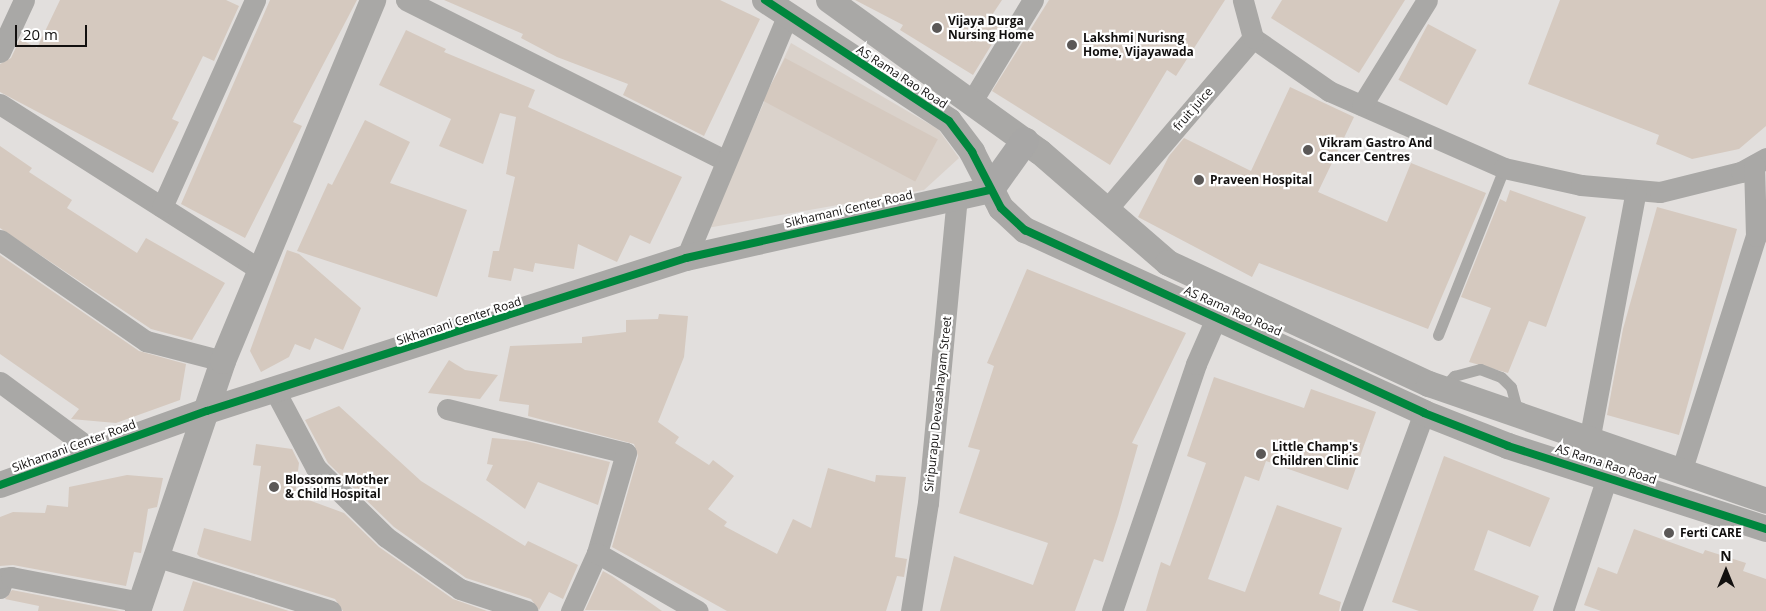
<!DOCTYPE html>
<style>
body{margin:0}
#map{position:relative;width:1766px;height:611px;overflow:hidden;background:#e2dfdd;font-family:"Open Sans",sans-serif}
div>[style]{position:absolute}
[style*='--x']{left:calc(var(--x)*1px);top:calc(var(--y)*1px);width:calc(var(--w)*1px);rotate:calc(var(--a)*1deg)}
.built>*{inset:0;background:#dad2cb}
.building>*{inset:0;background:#d5c9bf;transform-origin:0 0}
.service>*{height:11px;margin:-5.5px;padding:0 5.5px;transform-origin:5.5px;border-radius:5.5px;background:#a9a8a6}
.minor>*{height:21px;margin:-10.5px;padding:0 10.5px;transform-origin:10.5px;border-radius:10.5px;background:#a9a8a6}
.tertiary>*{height:26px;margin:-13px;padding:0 13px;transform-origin:13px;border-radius:13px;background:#a9a8a6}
.secondary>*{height:28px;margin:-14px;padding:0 14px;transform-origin:14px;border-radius:14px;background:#a8a7a6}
.cycleway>*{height:8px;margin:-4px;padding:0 4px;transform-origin:4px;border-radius:4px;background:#00873e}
.dots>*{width:14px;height:14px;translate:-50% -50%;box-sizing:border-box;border:2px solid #fff;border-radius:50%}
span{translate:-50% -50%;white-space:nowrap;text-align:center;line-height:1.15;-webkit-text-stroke:4.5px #fff;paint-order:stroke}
.poi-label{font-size:12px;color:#12100f;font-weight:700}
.left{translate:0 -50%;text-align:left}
.street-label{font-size:12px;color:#12100f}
.north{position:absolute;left:1701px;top:546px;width:50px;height:50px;-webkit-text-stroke:4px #fff;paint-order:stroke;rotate:0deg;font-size:14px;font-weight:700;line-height:20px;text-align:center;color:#12100f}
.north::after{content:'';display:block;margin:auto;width:18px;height:22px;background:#12100f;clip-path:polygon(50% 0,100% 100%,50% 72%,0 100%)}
.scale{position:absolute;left:15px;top:25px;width:72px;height:22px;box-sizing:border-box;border:2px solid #12100f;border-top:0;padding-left:6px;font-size:15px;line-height:18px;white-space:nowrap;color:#12100f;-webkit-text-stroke:4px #fff;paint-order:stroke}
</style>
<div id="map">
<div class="built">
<div style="clip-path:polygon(791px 43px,938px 129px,959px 158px,924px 190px,707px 228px)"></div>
</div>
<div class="building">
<div style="clip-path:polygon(60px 0,226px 0,239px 6px,214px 61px,203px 56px,172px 119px,179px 122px,153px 173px,0 92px,0 64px,11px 58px,20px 39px,37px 48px)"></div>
<div style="clip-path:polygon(270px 0,357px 0,293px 122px,302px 126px,245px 238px,181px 204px)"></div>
<div style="clip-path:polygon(444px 0,720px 0,760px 19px,704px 136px,623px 95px,628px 84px,557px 57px,521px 38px,523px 34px)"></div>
<div style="clip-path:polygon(855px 0,1002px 0,990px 18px,1003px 26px,973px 75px,900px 30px,903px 25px)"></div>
<div style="clip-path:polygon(1049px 0,1225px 0,1176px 76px,1167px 70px,1110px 165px,992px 91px)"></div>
<div style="clip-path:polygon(1282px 0,1405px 0,1359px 73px,1271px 18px)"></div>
<div style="clip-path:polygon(1560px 0,1766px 0,1766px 126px,1739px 149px,1692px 159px,1656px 144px,1659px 135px,1528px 84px)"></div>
<div style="left:1428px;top:24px;width:55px;height:63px;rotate:28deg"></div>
<div style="clip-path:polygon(406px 30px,446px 49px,444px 52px,535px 90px,528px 107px,682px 177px,650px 244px,630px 235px,617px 262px,578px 244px,574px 269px,535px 263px,533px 272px,514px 268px,511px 281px,488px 277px,493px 251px,499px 251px,515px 177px,506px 174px,516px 117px,500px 113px,483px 164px,439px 146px,451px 119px,379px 85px)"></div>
<div style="left:785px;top:58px;width:173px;height:48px;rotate:28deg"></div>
<div style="clip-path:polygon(1290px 87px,1354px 117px,1318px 192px,1387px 222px,1411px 163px,1486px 193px,1428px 329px,1259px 263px,1252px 277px,1138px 217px,1169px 156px,1184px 138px,1251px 171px)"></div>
<div style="clip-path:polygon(365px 120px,410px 142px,390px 183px,467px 210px,437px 297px,297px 251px,328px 183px,332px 185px)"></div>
<div style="clip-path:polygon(0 146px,32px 168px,29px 172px,72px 200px,67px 208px,137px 253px,146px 238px,225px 283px,192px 340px,151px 329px,0 228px)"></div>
<div style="clip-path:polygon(1510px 190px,1586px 217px,1546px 327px,1529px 321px,1508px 373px,1469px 362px,1491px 308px,1461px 297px,1500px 199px,1506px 202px)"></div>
<div style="clip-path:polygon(1657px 207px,1737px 229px,1679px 435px,1607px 415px,1623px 329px)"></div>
<div style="clip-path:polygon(287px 250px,299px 254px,361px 308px,343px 350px,315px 338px,310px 350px,295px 344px,289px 357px,261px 372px,250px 351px)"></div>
<div style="clip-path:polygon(0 255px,139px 351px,186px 364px,180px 400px,116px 423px,71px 419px,79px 409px,0 354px)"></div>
<div style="clip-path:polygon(1027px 269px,1186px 333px,1132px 443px,1138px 445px,1118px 516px,1103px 562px,1094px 559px,1075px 611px,940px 611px,954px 556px,1033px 585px,1048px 543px,959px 513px,980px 450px,968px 447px,994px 366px,987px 363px)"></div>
<div style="clip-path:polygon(659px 314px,688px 316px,684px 357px,658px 422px,679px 437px,675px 443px,709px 465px,713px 460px,734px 476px,708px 509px,727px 522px,724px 526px,777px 554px,793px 519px,811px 528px,828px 468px,875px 482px,876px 475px,906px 477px,895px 557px,907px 559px,904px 577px,897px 576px,886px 611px,727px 611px,612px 547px,638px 456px,634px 444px,528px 416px,529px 405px,499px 401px,510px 346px,582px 343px,582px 337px,626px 332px,626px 320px,658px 319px)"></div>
<div style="clip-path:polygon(449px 360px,465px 370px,498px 375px,480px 399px,428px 393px)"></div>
<div style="clip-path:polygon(1214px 377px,1304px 408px,1311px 389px,1376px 412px,1348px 490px,1266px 461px,1259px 481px,1245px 476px,1208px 579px,1245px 592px,1277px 505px,1342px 528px,1319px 594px,1341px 602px,1339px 611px,1146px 611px,1161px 562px,1170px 566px,1206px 463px,1187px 456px)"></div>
<div style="clip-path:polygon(339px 406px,421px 481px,525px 546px,528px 541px,578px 565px,563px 599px,549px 592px,539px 610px,531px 599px,466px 578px,394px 527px,328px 463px,305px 420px)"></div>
<div style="clip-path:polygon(492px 438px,526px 441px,610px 462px,598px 505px,538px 482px,525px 509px,486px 480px,493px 465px,487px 464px)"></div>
<div style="clip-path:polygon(256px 444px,292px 449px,299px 463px,295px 495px,344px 513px,379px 547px,453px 599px,487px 611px,343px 611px,335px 599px,200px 557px,197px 554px,204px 528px,251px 541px,261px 466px,253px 465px)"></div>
<div style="clip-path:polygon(1444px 456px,1550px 498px,1530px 547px,1488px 530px,1474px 570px,1539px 596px,1533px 611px,1419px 611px,1392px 602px)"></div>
<div style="clip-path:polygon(127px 475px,163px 478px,157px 507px,148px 509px,141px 553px,134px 552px,126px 586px,13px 565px,0 566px,0 517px,13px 512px,45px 513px,47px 505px,68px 507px,69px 487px)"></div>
<div style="clip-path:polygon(1634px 529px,1703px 554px,1705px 550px,1746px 563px,1743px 571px,1766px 579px,1766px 611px,1601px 611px,1584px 605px,1598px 567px,1617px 574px)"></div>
<div style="clip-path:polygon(603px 571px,612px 576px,662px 611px,585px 610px)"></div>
<div style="clip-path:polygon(193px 581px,289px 611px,183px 611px)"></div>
<div style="clip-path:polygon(12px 590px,120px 611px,38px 611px,39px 606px,5px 599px)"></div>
</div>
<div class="service">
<div style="--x:1438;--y:335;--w:180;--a:-68.4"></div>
<div style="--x:1442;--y:389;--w:18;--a:-47"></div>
<div style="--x:1454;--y:376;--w:27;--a:-15"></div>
<div style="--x:1480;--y:369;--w:22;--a:21"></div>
<div style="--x:1501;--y:377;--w:14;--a:45"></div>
<div style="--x:1511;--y:387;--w:27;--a:75"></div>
</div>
<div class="minor">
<div style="--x:406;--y:0;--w:356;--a:26.7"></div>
<div style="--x:1253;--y:38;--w:93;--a:34.9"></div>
<div style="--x:1329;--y:91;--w:191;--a:23.7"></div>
<div style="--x:1504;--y:168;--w:79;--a:12.4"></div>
<div style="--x:1581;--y:185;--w:79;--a:5.1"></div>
<div style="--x:1660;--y:192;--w:83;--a:-13.9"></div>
<div style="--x:1741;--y:172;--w:29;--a:-29"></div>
<div style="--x:0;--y:52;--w:57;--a:-65.2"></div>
<div style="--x:972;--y:101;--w:118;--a:-58.9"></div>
<div style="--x:0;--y:104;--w:309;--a:32.5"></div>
<div style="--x:1362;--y:105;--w:123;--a:-58.2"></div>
<div style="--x:162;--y:207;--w:227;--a:-65.8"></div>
<div style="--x:1107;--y:209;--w:225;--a:-49.5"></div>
<div style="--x:1253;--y:38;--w:39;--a:-105"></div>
<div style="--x:0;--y:240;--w:178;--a:34.7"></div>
<div style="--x:146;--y:341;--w:80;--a:14.6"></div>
<div style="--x:686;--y:258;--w:261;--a:-67.3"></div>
<div style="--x:0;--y:382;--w:114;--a:36.5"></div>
<div style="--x:274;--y:389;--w:89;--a:62"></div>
<div style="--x:316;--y:468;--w:98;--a:44.6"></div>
<div style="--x:386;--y:537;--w:90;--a:35.1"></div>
<div style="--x:460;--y:589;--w:71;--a:18.2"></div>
<div style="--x:447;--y:409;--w:184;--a:13.8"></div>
<div style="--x:626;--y:453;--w:104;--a:106.2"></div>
<div style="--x:597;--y:553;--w:64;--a:114.1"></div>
<div style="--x:1589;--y:441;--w:255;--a:-79.4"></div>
<div style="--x:1681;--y:472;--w:248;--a:-72.4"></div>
<div style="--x:1756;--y:236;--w:71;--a:-91.6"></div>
<div style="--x:597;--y:553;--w:116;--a:29.9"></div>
<div style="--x:158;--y:557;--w:181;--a:17.3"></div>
<div style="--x:0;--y:588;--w:10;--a:-73"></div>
<div style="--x:3;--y:578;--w:8;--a:-7"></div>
<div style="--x:11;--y:577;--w:132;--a:10.9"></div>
<div style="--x:911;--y:611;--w:109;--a:-81.1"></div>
<div style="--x:928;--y:503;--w:308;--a:-84.6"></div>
<div style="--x:1112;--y:611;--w:261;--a:-71.2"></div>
<div style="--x:1196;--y:364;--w:52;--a:-66.4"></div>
<div style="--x:1351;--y:611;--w:211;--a:-69.8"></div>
<div style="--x:1563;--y:611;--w:141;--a:-71.8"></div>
</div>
<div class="tertiary">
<div style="--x:765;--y:0;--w:220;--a:33.3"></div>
<div style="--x:949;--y:121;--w:39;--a:53"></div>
<div style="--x:972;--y:152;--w:63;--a:62.6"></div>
<div style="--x:1001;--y:208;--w:33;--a:43"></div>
<div style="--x:1025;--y:230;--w:439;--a:24.6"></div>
<div style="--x:1424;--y:413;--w:90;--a:21.4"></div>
<div style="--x:1508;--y:446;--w:271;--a:17.8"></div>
<div style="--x:829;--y:0;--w:260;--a:35.8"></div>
<div style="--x:1040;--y:152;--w:169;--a:40.9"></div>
<div style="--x:1168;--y:263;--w:288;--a:24.9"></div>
<div style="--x:1429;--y:384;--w:357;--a:19.1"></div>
<div style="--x:0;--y:485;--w:220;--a:-19.7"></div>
<div style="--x:207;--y:411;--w:503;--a:-17.71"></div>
<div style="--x:686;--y:258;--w:312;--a:-12.6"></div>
<div style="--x:138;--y:611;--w:264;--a:-71.2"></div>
<div style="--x:223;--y:361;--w:391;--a:-67.4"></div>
</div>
<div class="secondary">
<div style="--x:990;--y:190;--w:60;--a:-54.5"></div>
</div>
<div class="cycleway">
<div style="--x:765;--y:0;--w:220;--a:33.3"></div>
<div style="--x:949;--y:121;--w:39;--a:53"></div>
<div style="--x:972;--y:152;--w:63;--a:62.6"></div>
<div style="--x:1001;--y:208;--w:33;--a:43"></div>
<div style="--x:1025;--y:230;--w:439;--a:24.6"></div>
<div style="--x:1424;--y:413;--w:90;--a:21.4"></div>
<div style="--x:1508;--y:446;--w:271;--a:17.8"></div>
<div style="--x:0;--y:485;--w:220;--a:-19.7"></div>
<div style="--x:207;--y:411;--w:503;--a:-17.71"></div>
<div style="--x:686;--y:258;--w:312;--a:-12.6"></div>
</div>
<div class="dots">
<div style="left:937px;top:28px;background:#5b5857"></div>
<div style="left:1072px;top:45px;background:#5b5857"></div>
<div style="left:1308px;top:150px;background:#5b5857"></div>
<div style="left:1199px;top:180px;background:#5b5857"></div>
<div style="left:1261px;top:454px;background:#5b5857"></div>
<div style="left:274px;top:487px;background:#5b5857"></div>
<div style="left:1669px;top:533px;background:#5b5857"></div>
</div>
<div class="poi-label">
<span class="left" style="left:948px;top:28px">Vijaya Durga<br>Nursing Home</span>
<span class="left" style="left:1083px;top:45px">Lakshmi Nurisng<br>Home, Vijayawada</span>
<span class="left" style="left:1319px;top:150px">Vikram Gastro And<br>Cancer Centres</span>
<span class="left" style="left:1210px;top:180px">Praveen Hospital</span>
<span class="left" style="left:1272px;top:454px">Little Champ's<br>Children Clinic</span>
<span class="left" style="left:285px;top:487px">Blossoms Mother<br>&amp; Child Hospital</span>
<span class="left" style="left:1680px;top:533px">Ferti CARE</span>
</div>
<div class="street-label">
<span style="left:902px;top:77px;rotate:33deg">AS Rama Rao Road</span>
<span style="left:1193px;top:109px;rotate:-49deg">fruit juice</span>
<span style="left:849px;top:209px;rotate:-13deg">Sikhamani Center Road</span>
<span style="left:1233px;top:311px;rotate:24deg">AS Rama Rao Road</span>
<span style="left:459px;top:321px;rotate:-18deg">Sikhamani Center Road</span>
<span style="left:938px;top:404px;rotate:-84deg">Siripurapu Devasahayam Street</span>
<span style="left:74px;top:446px;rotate:-20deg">Sikhamani Center Road</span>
<span style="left:1606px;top:464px;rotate:18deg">AS Rama Rao Road</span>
</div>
<div class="north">N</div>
<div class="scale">20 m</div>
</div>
